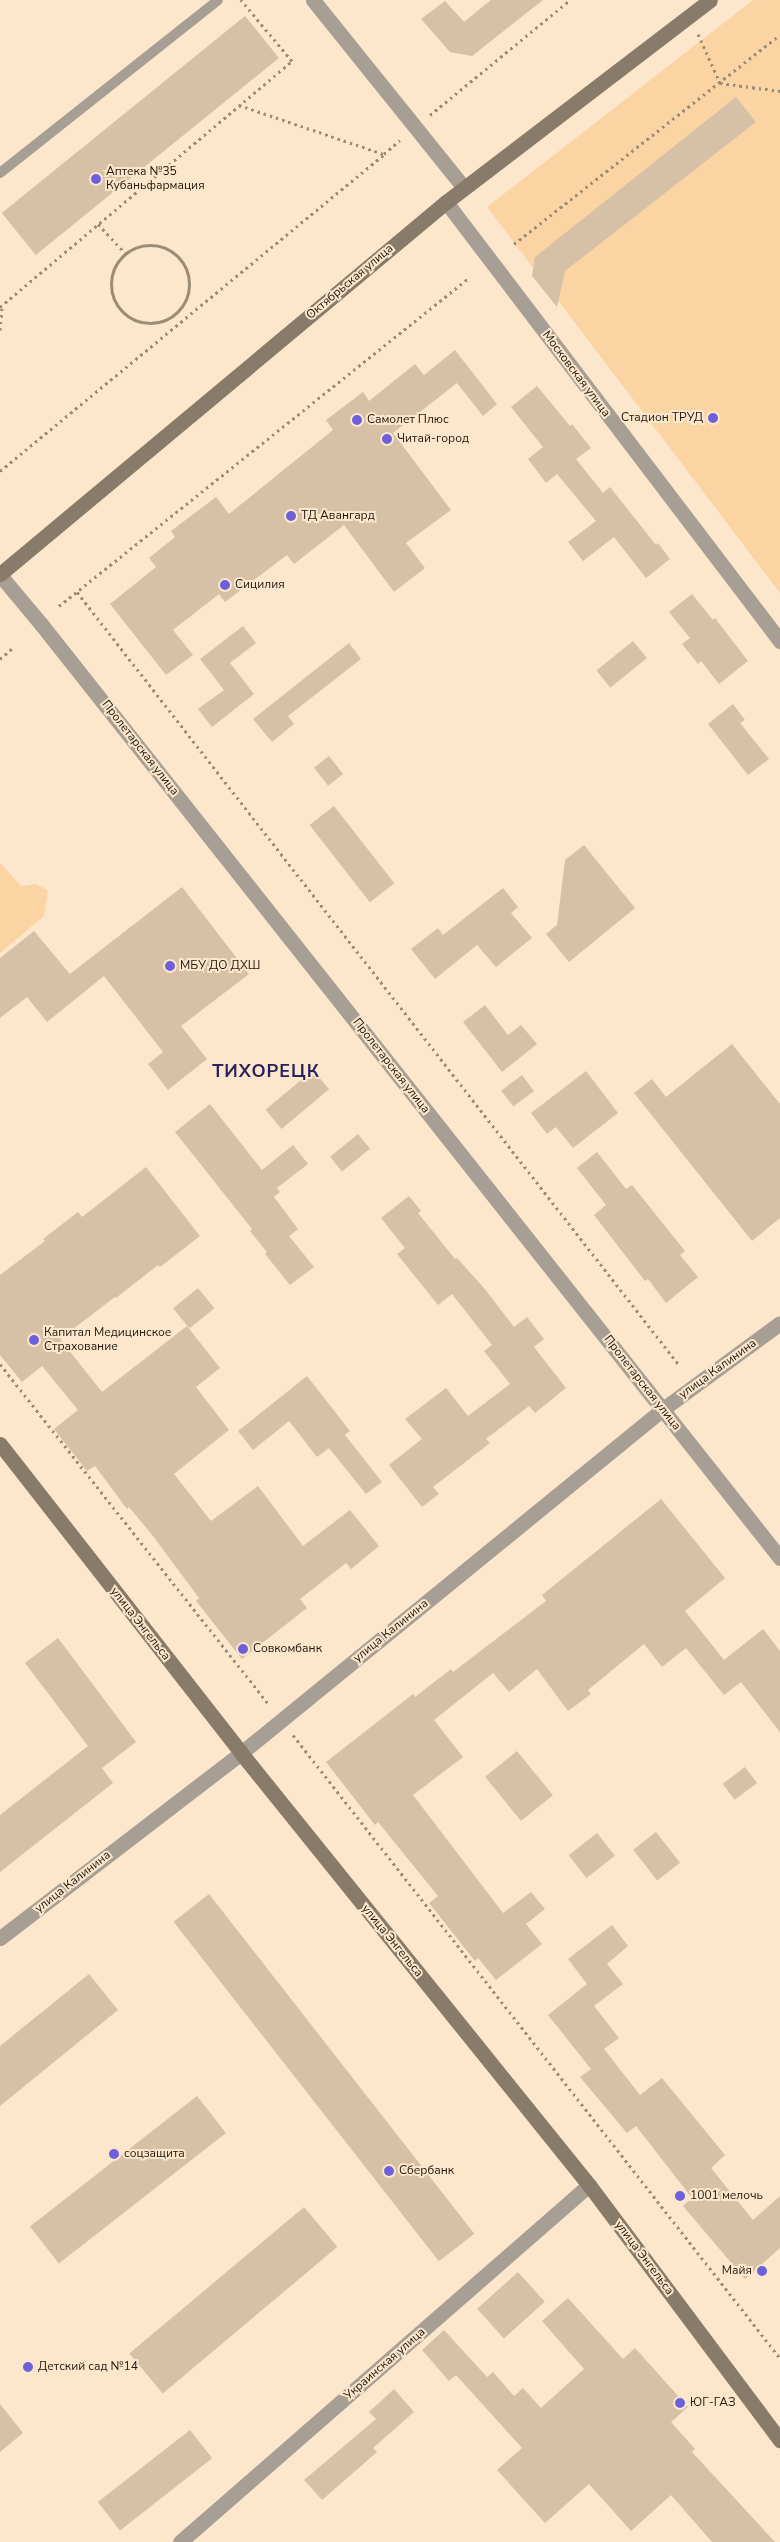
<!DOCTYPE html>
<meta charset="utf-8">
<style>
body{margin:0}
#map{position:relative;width:780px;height:2542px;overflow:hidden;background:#fde7cc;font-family:"Nunito Sans",sans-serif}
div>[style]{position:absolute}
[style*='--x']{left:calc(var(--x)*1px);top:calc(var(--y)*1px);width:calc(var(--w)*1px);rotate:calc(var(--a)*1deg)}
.green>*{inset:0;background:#fbd4a4}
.building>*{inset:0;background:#d6c0a6;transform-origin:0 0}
.path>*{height:3px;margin-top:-1.5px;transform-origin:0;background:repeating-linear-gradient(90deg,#9b8c78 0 2.5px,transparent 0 6.5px)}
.path>.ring{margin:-1.5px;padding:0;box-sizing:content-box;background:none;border:3px solid #9b8c78;border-radius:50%}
.lane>*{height:10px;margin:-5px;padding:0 5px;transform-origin:5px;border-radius:5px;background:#a89f94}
.street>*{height:15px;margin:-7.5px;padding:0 7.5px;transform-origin:7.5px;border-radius:7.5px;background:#a89f94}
.secondary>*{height:15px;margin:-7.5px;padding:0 7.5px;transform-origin:7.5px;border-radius:7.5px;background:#887b6a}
.dots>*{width:14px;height:14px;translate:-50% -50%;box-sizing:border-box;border:2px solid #fde7cc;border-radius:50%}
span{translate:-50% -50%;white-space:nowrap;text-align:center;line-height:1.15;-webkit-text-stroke:4px #fde7cc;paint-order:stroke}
.poi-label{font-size:12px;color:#1e170d}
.left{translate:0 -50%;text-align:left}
.right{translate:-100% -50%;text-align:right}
.street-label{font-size:12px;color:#1e170d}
.district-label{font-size:18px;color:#28225c;font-weight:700;letter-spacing:1px}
</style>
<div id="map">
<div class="green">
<div style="clip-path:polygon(753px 0,780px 0,780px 593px,487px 207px)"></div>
<div style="clip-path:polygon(0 863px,21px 886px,35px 884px,48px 890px,44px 916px,0 953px)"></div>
</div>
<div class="building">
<div style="clip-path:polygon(491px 0,543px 0,472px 56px,450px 52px,421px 19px,445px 1px,464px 22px)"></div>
<div style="left:245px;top:16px;width:54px;height:313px;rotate:51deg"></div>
<div style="clip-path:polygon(736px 97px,756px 122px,565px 271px,557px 307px,532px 276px,535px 257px)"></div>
<div style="clip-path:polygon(455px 350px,497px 404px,483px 416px,457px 383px,393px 433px,451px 510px,406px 543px,425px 568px,394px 592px,344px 525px,294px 564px,287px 555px,225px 602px,219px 594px,173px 630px,193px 655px,166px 675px,110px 604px,156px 567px,149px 558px,175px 537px,171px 531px,216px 497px,229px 514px,333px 430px,326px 420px,363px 392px,369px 401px,415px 364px,424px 375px)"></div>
<div style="clip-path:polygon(537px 386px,570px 426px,572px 424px,591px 448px,576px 459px,603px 493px,610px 487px,656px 545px,658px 543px,670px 559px,646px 578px,614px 537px,583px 561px,568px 542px,596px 521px,557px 474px,546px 483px,528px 459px,543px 447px,511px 407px)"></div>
<div style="clip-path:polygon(692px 594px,713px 620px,715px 618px,748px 661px,719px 684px,701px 661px,698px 664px,682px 644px,690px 638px,669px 612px)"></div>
<div style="clip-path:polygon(243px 626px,256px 643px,230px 663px,254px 694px,212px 727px,198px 709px,224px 690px,200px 659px)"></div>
<div style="left:633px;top:641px;width:22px;height:47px;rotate:51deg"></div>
<div style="clip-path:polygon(349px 643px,361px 659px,288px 716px,294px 724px,272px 742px,253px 719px)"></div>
<div style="clip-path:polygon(733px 704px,745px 720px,740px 723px,769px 759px,748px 775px,708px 724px)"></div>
<div style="left:329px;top:756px;width:23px;height:19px;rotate:52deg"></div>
<div style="left:334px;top:806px;width:98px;height:31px;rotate:52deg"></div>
<div style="clip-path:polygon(584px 845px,635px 908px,569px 962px,546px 934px,557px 925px,565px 860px)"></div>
<div style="clip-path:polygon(182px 887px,249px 974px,181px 1026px,207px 1059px,168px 1090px,148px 1064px,163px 1052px,104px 976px,47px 1022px,27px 997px,0 1018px,0 958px,34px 931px,70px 974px)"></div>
<div style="clip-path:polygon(503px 888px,518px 907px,511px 913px,532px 938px,496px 967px,477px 945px,435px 979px,411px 949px,438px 928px,443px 935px)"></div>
<div style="clip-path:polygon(485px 1005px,508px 1035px,521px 1025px,537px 1044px,502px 1072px,463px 1022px)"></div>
<div style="clip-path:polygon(732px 1044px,780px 1104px,780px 1218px,752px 1241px,634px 1093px,652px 1079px,666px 1097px)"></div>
<div style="left:313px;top:1070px;width:25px;height:62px;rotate:50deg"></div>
<div style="clip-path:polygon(586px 1071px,618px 1113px,573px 1148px,556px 1127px,547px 1134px,531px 1113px)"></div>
<div style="left:522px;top:1075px;width:20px;height:26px;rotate:53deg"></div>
<div style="clip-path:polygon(210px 1104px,262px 1170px,293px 1145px,308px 1164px,277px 1188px,280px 1192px,274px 1197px,298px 1229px,289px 1236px,314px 1267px,290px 1285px,265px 1254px,267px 1252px,250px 1231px,252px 1229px,175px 1132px)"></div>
<div style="left:358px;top:1134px;width:19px;height:36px;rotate:51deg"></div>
<div style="clip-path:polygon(597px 1152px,626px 1189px,632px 1185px,685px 1251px,680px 1255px,698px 1277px,666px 1303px,648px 1279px,645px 1281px,594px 1215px,606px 1205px,577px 1168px)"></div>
<div style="clip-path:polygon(146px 1167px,200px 1236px,160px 1267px,158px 1265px,116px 1298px,115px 1297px,60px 1339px,102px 1392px,187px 1326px,220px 1368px,196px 1387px,229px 1430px,174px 1474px,211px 1521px,258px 1486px,303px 1546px,350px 1510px,379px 1546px,351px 1569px,346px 1563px,300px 1599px,307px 1608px,242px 1659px,196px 1601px,199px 1598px,153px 1536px,129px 1507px,127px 1509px,95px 1466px,87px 1471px,54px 1429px,78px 1410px,42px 1366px,22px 1382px,0 1355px,0 1275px,45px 1241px,43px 1239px,78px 1212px,82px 1217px)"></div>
<div style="clip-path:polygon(409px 1196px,421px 1211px,418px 1213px,455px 1259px,457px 1258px,484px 1288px,514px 1327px,527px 1317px,544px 1339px,534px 1347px,566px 1388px,535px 1413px,529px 1406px,486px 1439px,490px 1443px,433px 1487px,439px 1494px,422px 1507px,389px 1465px,422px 1439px,405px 1419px,446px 1388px,468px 1416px,510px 1384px,484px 1351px,492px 1345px,452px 1294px,438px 1305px,397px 1254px,405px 1248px,381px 1218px)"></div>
<div style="left:198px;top:1288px;width:26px;height:32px;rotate:51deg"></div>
<div style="clip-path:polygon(307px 1376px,350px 1431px,345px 1435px,382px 1482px,366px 1494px,329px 1448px,317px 1457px,289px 1421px,253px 1450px,238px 1431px)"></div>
<div style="clip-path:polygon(661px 1499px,725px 1578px,685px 1611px,724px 1660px,763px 1629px,780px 1651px,780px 1732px,741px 1682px,724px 1695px,686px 1648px,662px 1667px,644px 1644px,588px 1690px,591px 1694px,568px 1711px,537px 1669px,509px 1692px,493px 1673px,434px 1720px,463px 1757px,413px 1795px,503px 1913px,531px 1892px,545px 1909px,526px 1924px,542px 1944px,496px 1980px,478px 1958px,475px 1961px,429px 1903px,438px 1896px,378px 1822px,375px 1825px,326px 1762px,413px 1694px,415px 1697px,451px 1669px,453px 1672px,546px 1601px,542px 1595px)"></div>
<div style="clip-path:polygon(58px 1638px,136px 1742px,102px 1768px,113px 1783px,0 1872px,0 1815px,88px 1746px,25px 1663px)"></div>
<div style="left:517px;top:1751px;width:57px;height:41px;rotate:51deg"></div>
<div style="left:745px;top:1767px;width:20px;height:28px;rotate:53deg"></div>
<div style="left:656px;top:1832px;width:39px;height:29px;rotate:52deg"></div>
<div style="left:597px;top:1833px;width:29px;height:36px;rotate:52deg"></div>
<div style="left:209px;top:1894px;width:431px;height:45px;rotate:52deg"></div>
<div style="clip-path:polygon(612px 1925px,628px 1946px,607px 1964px,623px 1984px,594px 2006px,619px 2038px,604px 2049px,640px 2095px,662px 2078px,725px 2155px,711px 2168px,753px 2220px,780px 2196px,780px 2248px,745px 2279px,683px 2206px,692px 2198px,636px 2126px,627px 2133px,580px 2077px,591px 2069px,548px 2015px,587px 1984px,568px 1959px)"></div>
<div style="clip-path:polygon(89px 1974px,118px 2010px,0 2106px,0 2046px)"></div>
<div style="left:197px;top:2096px;width:47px;height:212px;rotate:52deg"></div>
<div style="left:304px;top:2207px;width:52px;height:228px;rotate:50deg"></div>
<div style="left:518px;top:2272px;width:40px;height:55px;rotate:48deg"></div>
<div style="clip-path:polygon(568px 2298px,623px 2359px,635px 2348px,688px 2407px,671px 2422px,695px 2449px,692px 2452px,775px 2542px,712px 2542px,671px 2495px,631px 2531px,589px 2484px,545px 2523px,497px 2470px,522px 2448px,456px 2375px,449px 2381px,422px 2350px,444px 2330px,487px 2377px,493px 2372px,514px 2396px,523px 2388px,541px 2408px,584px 2369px,542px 2321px)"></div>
<div style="clip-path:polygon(394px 2389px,414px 2412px,373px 2448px,377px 2452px,322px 2500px,304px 2480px,376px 2419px,369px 2412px)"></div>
<div style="clip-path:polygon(0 2404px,23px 2433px,0 2452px)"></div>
<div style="left:190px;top:2430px;width:36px;height:117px;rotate:52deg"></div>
</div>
<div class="path">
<div style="--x:698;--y:34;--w:54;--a:65.8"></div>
<div style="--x:720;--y:83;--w:61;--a:7.6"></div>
<div style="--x:239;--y:105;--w:153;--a:18.7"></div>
<div style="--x:384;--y:154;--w:21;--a:-41"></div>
<div style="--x:430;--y:115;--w:181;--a:-39.4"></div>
<div style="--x:98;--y:224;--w:40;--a:47"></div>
<div style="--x:514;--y:244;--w:338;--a:-38.2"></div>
<div class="ring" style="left:111px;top:245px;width:75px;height:75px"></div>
<div style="--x:0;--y:307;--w:382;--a:-40.1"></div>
<div style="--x:292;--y:61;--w:80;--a:-129.9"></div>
<div style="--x:0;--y:330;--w:24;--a:-85"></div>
<div style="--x:0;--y:471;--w:498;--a:-39.5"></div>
<div style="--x:77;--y:592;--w:980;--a:52.09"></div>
<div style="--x:59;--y:606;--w:526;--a:-38.68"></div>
<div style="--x:0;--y:659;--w:18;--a:-41"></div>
<div style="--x:0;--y:1364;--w:434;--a:51.7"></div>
<div style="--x:293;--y:1735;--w:791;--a:51.99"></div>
</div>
<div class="lane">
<div style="--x:0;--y:173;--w:278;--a:-38.4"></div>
</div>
<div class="street">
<div style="--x:313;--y:0;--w:241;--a:51.2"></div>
<div style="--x:446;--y:202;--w:552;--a:52.74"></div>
<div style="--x:0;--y:575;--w:64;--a:50.1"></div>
<div style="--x:41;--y:624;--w:1191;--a:51.65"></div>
<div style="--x:0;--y:1938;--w:304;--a:-37.5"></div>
<div style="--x:241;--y:1753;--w:544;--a:-39.19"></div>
<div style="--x:663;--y:1409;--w:145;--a:-36.3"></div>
<div style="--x:180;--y:2542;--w:543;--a:-41.12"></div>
</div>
<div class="secondary">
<div style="--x:0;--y:574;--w:581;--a:-39.83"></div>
<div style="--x:446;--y:202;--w:332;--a:-37.4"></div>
<div style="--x:0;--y:1444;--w:392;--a:52"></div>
<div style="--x:241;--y:1753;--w:555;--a:51.15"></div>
<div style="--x:589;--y:2185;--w:319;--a:53.2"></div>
</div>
<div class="dots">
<div style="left:96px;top:179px;background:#6c61db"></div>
<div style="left:713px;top:418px;background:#6c61db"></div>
<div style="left:357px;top:420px;background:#6c61db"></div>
<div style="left:387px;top:439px;background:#6c61db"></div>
<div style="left:291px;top:516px;background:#6c61db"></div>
<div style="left:225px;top:585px;background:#6c61db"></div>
<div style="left:170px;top:966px;background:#6c61db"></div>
<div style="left:34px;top:1340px;background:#6c61db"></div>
<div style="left:243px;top:1649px;background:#6c61db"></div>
<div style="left:114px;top:2154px;background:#6c61db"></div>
<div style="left:389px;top:2171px;background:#6c61db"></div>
<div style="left:680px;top:2196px;background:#6c61db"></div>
<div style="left:762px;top:2271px;background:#6c61db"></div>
<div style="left:28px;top:2367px;background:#6c61db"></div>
<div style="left:680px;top:2403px;background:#6c61db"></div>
</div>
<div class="poi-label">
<span class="left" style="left:106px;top:179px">Аптека №35<br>Кубаньфармация</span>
<span class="right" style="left:703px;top:418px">Стадион ТРУД</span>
<span class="left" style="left:367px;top:420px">Самолет Плюс</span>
<span class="left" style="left:397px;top:439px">Читай-город</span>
<span class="left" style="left:301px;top:516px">ТД Авангард</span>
<span class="left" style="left:235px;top:585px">Сицилия</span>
<span class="left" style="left:180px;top:966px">МБУ ДО ДХШ</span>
<span class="left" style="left:44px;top:1340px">Капитал Медицинское<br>Страхование</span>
<span class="left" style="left:253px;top:1649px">Совкомбанк</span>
<span class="left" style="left:124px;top:2154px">соцзащита</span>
<span class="left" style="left:399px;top:2171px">Сбербанк</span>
<span class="left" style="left:690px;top:2196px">1001 мелочь</span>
<span class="right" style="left:752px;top:2271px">Майя</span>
<span class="left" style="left:38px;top:2367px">Детский сад №14</span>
<span class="left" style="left:690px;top:2403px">ЮГ-ГАЗ</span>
</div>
<div class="street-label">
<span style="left:350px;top:282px;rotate:-40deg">Октябрьская улица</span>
<span style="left:576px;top:374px;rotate:53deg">Московская улица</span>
<span style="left:140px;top:748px;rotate:52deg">Пролетарская улица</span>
<span style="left:391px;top:1066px;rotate:52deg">Пролетарская улица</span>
<span style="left:718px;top:1369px;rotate:-36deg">улица Калинина</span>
<span style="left:642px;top:1383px;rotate:52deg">Пролетарская улица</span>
<span style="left:140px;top:1624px;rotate:52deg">улица Энгельса</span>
<span style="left:391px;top:1631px;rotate:-39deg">улица Калинина</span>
<span style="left:73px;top:1882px;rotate:-38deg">улица Калинина</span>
<span style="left:392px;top:1941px;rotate:51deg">улица Энгельса</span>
<span style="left:644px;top:2258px;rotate:53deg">улица Энгельса</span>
<span style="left:385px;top:2364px;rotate:-41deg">Украинская улица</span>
</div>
<div class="district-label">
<span style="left:266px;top:1071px">ТИХОРЕЦК</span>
</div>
</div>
